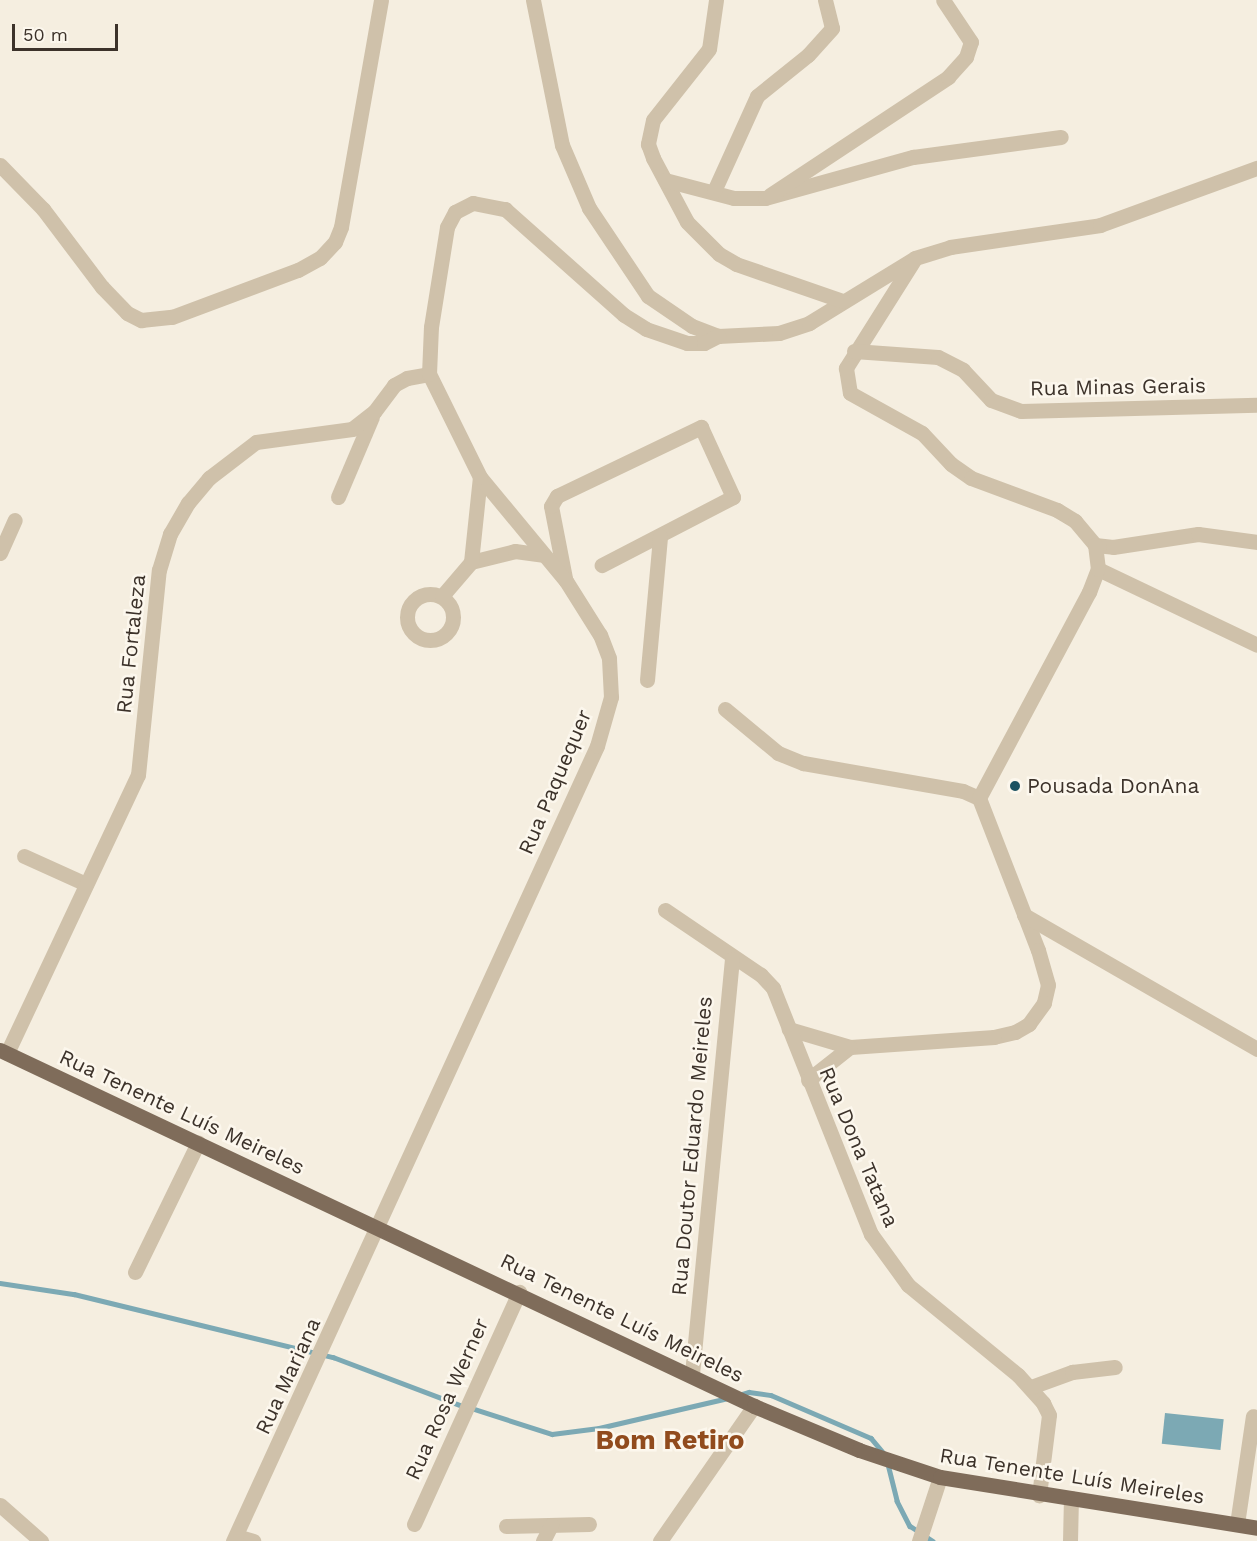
<!DOCTYPE html>
<meta charset="utf-8">
<style>
body{margin:0}
#map{position:relative;width:1257px;height:1541px;overflow:hidden;background:#f5eee0;font-family:"Work Sans",sans-serif}
div>[style]{position:absolute}
[style*='--x']{left:calc(var(--x)*1px);top:calc(var(--y)*1px);width:calc(var(--w)*1px);rotate:calc(var(--a)*1deg)}
.water>*{inset:0;background:#7ca9b4;transform-origin:0 0}
.stream>*{height:4.5px;margin:-2.25px;padding:0 2.25px;transform-origin:2.25px;border-radius:2.25px;background:#7ca9b4}
.minor>*{height:15px;margin:-7.5px;padding:0 7.5px;transform-origin:7.5px;border-radius:7.5px;background:#cfc1aa}
.minor>.ring{margin:-7.5px;padding:0;box-sizing:content-box;background:none;border:15px solid #cfc1aa;border-radius:50%}
.major>*{height:15px;margin:-7.5px;padding:0 7.5px;transform-origin:7.5px;border-radius:7.5px;background:#7f6c5a}
.dots>*{width:16px;height:16px;translate:-50% -50%;box-sizing:border-box;border:3px solid #fcf7ed;border-radius:50%}
span{translate:-50% -50%;white-space:nowrap;text-align:center;line-height:1.15;-webkit-text-stroke:5px #fcf7ed;paint-order:stroke}
.street-label{font-size:21px;color:#3c322a}
.poi-label{font-size:21px;color:#3c322a}
.left{translate:0 -50%;text-align:left}
.district-label{font-size:27px;color:#914b1d;font-weight:700}
.scale{position:absolute;left:12px;top:24px;width:106px;height:27px;box-sizing:border-box;border:3px solid #3c322a;border-top:0;padding-left:8px;font-size:18px;line-height:21px;white-space:nowrap;color:#3c322a;-webkit-text-stroke:4px #fcf7ed;paint-order:stroke}
</style>
<div id="map">
<div class="water">
<div style="left:1165px;top:1413px;width:59px;height:31px;rotate:6deg"></div>
</div>
<div class="stream">
<div style="--x:0;--y:1283;--w:75;--a:8.5"></div>
<div style="--x:74;--y:1294;--w:267;--a:13.7"></div>
<div style="--x:333;--y:1357;--w:139;--a:20.7"></div>
<div style="--x:739;--y:1395;--w:10;--a:-17"></div>
<div style="--x:749;--y:1392;--w:22;--a:8"></div>
<div style="--x:771;--y:1395;--w:109;--a:23.3"></div>
<div style="--x:871;--y:1438;--w:23;--a:50"></div>
<div style="--x:471;--y:1408;--w:85;--a:17.8"></div>
<div style="--x:552;--y:1434;--w:47;--a:-7.3"></div>
<div style="--x:599;--y:1428;--w:132;--a:-13.1"></div>
<div style="--x:888;--y:1464;--w:38;--a:76"></div>
<div style="--x:897;--y:1501;--w:28;--a:63"></div>
<div style="--x:910;--y:1526;--w:9;--a:32"></div>
<div style="--x:925;--y:1536;--w:9;--a:32"></div>
</div>
<div class="minor">
<div style="--x:533;--y:0;--w:148;--a:78.7"></div>
<div style="--x:562;--y:145;--w:69;--a:66.8"></div>
<div style="--x:589;--y:208;--w:106;--a:56.2"></div>
<div style="--x:648;--y:296;--w:53;--a:34.3"></div>
<div style="--x:692;--y:326;--w:28;--a:21"></div>
<div style="--x:718;--y:336;--w:61;--a:-2.8"></div>
<div style="--x:779;--y:333;--w:32;--a:-18"></div>
<div style="--x:809;--y:323;--w:124;--a:-31.5"></div>
<div style="--x:915;--y:258;--w:37;--a:-17"></div>
<div style="--x:950;--y:247;--w:152;--a:-8.3"></div>
<div style="--x:1100;--y:225;--w:167;--a:-20"></div>
<div style="--x:716;--y:0;--w:49;--a:98.1"></div>
<div style="--x:709;--y:49;--w:90;--a:128.3"></div>
<div style="--x:653;--y:120;--w:25;--a:102"></div>
<div style="--x:648;--y:144;--w:15;--a:70"></div>
<div style="--x:653;--y:158;--w:72;--a:62"></div>
<div style="--x:687;--y:222;--w:45;--a:45"></div>
<div style="--x:719;--y:254;--w:20;--a:30"></div>
<div style="--x:736;--y:264;--w:113;--a:19.1"></div>
<div style="--x:0;--y:165;--w:62;--a:45.7"></div>
<div style="--x:43;--y:209;--w:98;--a:52.9"></div>
<div style="--x:102;--y:287;--w:36;--a:46"></div>
<div style="--x:127;--y:313;--w:16;--a:27"></div>
<div style="--x:141;--y:320;--w:31;--a:-6"></div>
<div style="--x:172;--y:317;--w:134;--a:-20.5"></div>
<div style="--x:298;--y:270;--w:25;--a:-29"></div>
<div style="--x:320;--y:258;--w:22;--a:-47"></div>
<div style="--x:335;--y:242;--w:16;--a:-68"></div>
<div style="--x:341;--y:227;--w:230;--a:-80"></div>
<div style="--x:665;--y:180;--w:71;--a:14.6"></div>
<div style="--x:734;--y:198;--w:31;--a:0"></div>
<div style="--x:765;--y:198;--w:154;--a:-15.5"></div>
<div style="--x:913;--y:157;--w:149;--a:-7.7"></div>
<div style="--x:714;--y:191;--w:104;--a:-65.6"></div>
<div style="--x:757;--y:96;--w:65;--a:-38.8"></div>
<div style="--x:808;--y:55;--w:36;--a:-48"></div>
<div style="--x:832;--y:28;--w:29;--a:-104"></div>
<div style="--x:770;--y:195;--w:214;--a:-33.5"></div>
<div style="--x:948;--y:77;--w:27;--a:-48"></div>
<div style="--x:966;--y:57;--w:16;--a:-72"></div>
<div style="--x:971;--y:42;--w:50;--a:-123.7"></div>
<div style="--x:914;--y:260;--w:128;--a:122.2"></div>
<div style="--x:846;--y:368;--w:25;--a:81"></div>
<div style="--x:850;--y:393;--w:82;--a:29.1"></div>
<div style="--x:922;--y:433;--w:42;--a:46.9"></div>
<div style="--x:951;--y:464;--w:24;--a:35"></div>
<div style="--x:971;--y:478;--w:92;--a:20.4"></div>
<div style="--x:1057;--y:510;--w:21;--a:31"></div>
<div style="--x:1075;--y:521;--w:31;--a:50"></div>
<div style="--x:1095;--y:545;--w:18;--a:6"></div>
<div style="--x:1113;--y:547;--w:86;--a:-8.7"></div>
<div style="--x:1198;--y:534;--w:60;--a:7.7"></div>
<div style="--x:854;--y:351;--w:84;--a:4.1"></div>
<div style="--x:938;--y:357;--w:28;--a:27"></div>
<div style="--x:963;--y:370;--w:41;--a:47"></div>
<div style="--x:991;--y:400;--w:32;--a:20"></div>
<div style="--x:1021;--y:411;--w:236;--a:-1.5"></div>
<div style="--x:338;--y:497;--w:87;--a:-67"></div>
<div style="--x:0;--y:553;--w:36;--a:-66"></div>
<div style="--x:471;--y:562;--w:45;--a:-14"></div>
<div style="--x:515;--y:551;--w:28;--a:8"></div>
<div style="--x:1098;--y:569;--w:176;--a:25.5"></div>
<div style="--x:565;--y:578;--w:73;--a:-101"></div>
<div style="--x:551;--y:506;--w:12;--a:-59"></div>
<div style="--x:557;--y:496;--w:160;--a:-25.6"></div>
<div style="--x:701;--y:427;--w:77;--a:65.4"></div>
<div style="--x:733;--y:497;--w:148;--a:152.6"></div>
<div class="ring" style="left:407px;top:594px;width:31px;height:31px"></div>
<div style="--x:442;--y:596;--w:45;--a:-49.5"></div>
<div style="--x:471;--y:562;--w:85;--a:-84"></div>
<div style="--x:647;--y:680;--w:144;--a:-84.8"></div>
<div style="--x:725;--y:709;--w:69;--a:39.7"></div>
<div style="--x:778;--y:753;--w:27;--a:22"></div>
<div style="--x:803;--y:763;--w:162;--a:9.9"></div>
<div style="--x:963;--y:791;--w:17;--a:24"></div>
<div style="--x:979;--y:798;--w:163;--a:68.8"></div>
<div style="--x:1038;--y:950;--w:36;--a:74"></div>
<div style="--x:1048;--y:985;--w:18;--a:103"></div>
<div style="--x:1044;--y:1003;--w:26;--a:126"></div>
<div style="--x:1029;--y:1024;--w:16;--a:150"></div>
<div style="--x:1015;--y:1032;--w:22;--a:167"></div>
<div style="--x:994;--y:1037;--w:144;--a:176"></div>
<div style="--x:850;--y:1047;--w:64;--a:-163.6"></div>
<div style="--x:979;--y:798;--w:234;--a:-61.9"></div>
<div style="--x:1089;--y:592;--w:25;--a:-69"></div>
<div style="--x:1098;--y:569;--w:24;--a:-97"></div>
<div style="--x:24;--y:856;--w:68;--a:24.3"></div>
<div style="--x:665;--y:910;--w:116;--a:34.1"></div>
<div style="--x:761;--y:975;--w:18;--a:47"></div>
<div style="--x:773;--y:988;--w:265;--a:68.3"></div>
<div style="--x:871;--y:1234;--w:63;--a:54"></div>
<div style="--x:908;--y:1285;--w:142;--a:39.3"></div>
<div style="--x:1018;--y:1375;--w:38;--a:48"></div>
<div style="--x:1043;--y:1403;--w:13;--a:63"></div>
<div style="--x:1049;--y:1415;--w:81;--a:97.1"></div>
<div style="--x:1024;--y:915;--w:269;--a:29.9"></div>
<div style="--x:7;--y:1053;--w:307;--a:-64.8"></div>
<div style="--x:138;--y:775;--w:206;--a:-84.2"></div>
<div style="--x:159;--y:570;--w:38;--a:-73"></div>
<div style="--x:170;--y:534;--w:36;--a:-60"></div>
<div style="--x:188;--y:503;--w:33;--a:-50"></div>
<div style="--x:209;--y:478;--w:59;--a:-37.5"></div>
<div style="--x:256;--y:442;--w:97;--a:-7.7"></div>
<div style="--x:352;--y:429;--w:28;--a:-38"></div>
<div style="--x:374;--y:412;--w:34;--a:-53"></div>
<div style="--x:394;--y:385;--w:15;--a:-28"></div>
<div style="--x:407;--y:378;--w:22;--a:-10"></div>
<div style="--x:808;--y:1080;--w:53;--a:-38.2"></div>
<div style="--x:135;--y:1272;--w:144;--a:-64"></div>
<div style="--x:692;--y:1374;--w:417;--a:-84.5"></div>
<div style="--x:1031;--y:1387;--w:44;--a:-20.1"></div>
<div style="--x:1072;--y:1372;--w:43;--a:-6.6"></div>
<div style="--x:0;--y:1505;--w:55;--a:41.3"></div>
<div style="--x:414;--y:1524;--w:255;--a:-65.6"></div>
<div style="--x:1237;--y:1524;--w:109;--a:-81.6"></div>
<div style="--x:506;--y:1526;--w:83;--a:-1.4"></div>
<div style="--x:236;--y:1536;--w:18;--a:16"></div>
<div style="--x:233;--y:1541;--w:874;--a:-65.4"></div>
<div style="--x:597;--y:746;--w:51;--a:-74.1"></div>
<div style="--x:611;--y:697;--w:39;--a:-93"></div>
<div style="--x:609;--y:658;--w:25;--a:-111"></div>
<div style="--x:600;--y:635;--w:64;--a:-122.2"></div>
<div style="--x:566;--y:581;--w:135;--a:-129.6"></div>
<div style="--x:480;--y:477;--w:115;--a:-116.3"></div>
<div style="--x:429;--y:374;--w:47;--a:-87.6"></div>
<div style="--x:431;--y:327;--w:101;--a:-80.9"></div>
<div style="--x:447;--y:227;--w:17;--a:-62"></div>
<div style="--x:455;--y:212;--w:20;--a:-27"></div>
<div style="--x:473;--y:203;--w:33;--a:11"></div>
<div style="--x:505;--y:209;--w:159;--a:41.7"></div>
<div style="--x:624;--y:315;--w:26;--a:32"></div>
<div style="--x:646;--y:329;--w:43;--a:18.9"></div>
<div style="--x:687;--y:343;--w:17;--a:0"></div>
<div style="--x:704;--y:343;--w:16;--a:-27"></div>
<div style="--x:543;--y:1541;--w:18;--a:-63"></div>
<div style="--x:660;--y:1541;--w:165;--a:-55.2"></div>
<div style="--x:919;--y:1541;--w:67;--a:-71.8"></div>
<div style="--x:1070;--y:1541;--w:43;--a:-88.7"></div>
</div>
<div class="major">
<div style="--x:0;--y:1050;--w:834;--a:25.27"></div>
<div style="--x:754;--y:1406;--w:114;--a:22.7"></div>
<div style="--x:859;--y:1450;--w:85;--a:18.4"></div>
<div style="--x:940;--y:1477;--w:321;--a:9.1"></div>
</div>
<div class="dots">
<div style="left:1015px;top:786px;background:#1c5261"></div>
</div>
<div class="street-label">
<span style="left:1118px;top:387px;rotate:-1deg">Rua Minas Gerais</span>
<span style="left:131px;top:644px;rotate:-84deg">Rua Fortaleza</span>
<span style="left:555px;top:782px;rotate:-67deg">Rua Paquequer</span>
<span style="left:182px;top:1112px;rotate:25deg">Rua Tenente Luís Meireles</span>
<span style="left:692px;top:1146px;rotate:-85deg">Rua Doutor Eduardo Meireles</span>
<span style="left:859px;top:1147px;rotate:67deg">Rua Dona Tatana</span>
<span style="left:622px;top:1318px;rotate:26deg">Rua Tenente Luís Meireles</span>
<span style="left:288px;top:1376px;rotate:-65deg">Rua Mariana</span>
<span style="left:447px;top:1399px;rotate:-66deg">Rua Rosa Werner</span>
<span style="left:1072px;top:1476px;rotate:9deg">Rua Tenente Luís Meireles</span>
</div>
<div class="poi-label">
<span class="left" style="left:1027px;top:786px">Pousada DonAna</span>
</div>
<div class="district-label">
<span style="left:670px;top:1441px">Bom Retiro</span>
</div>
<div class="scale">50 m</div>
</div>
